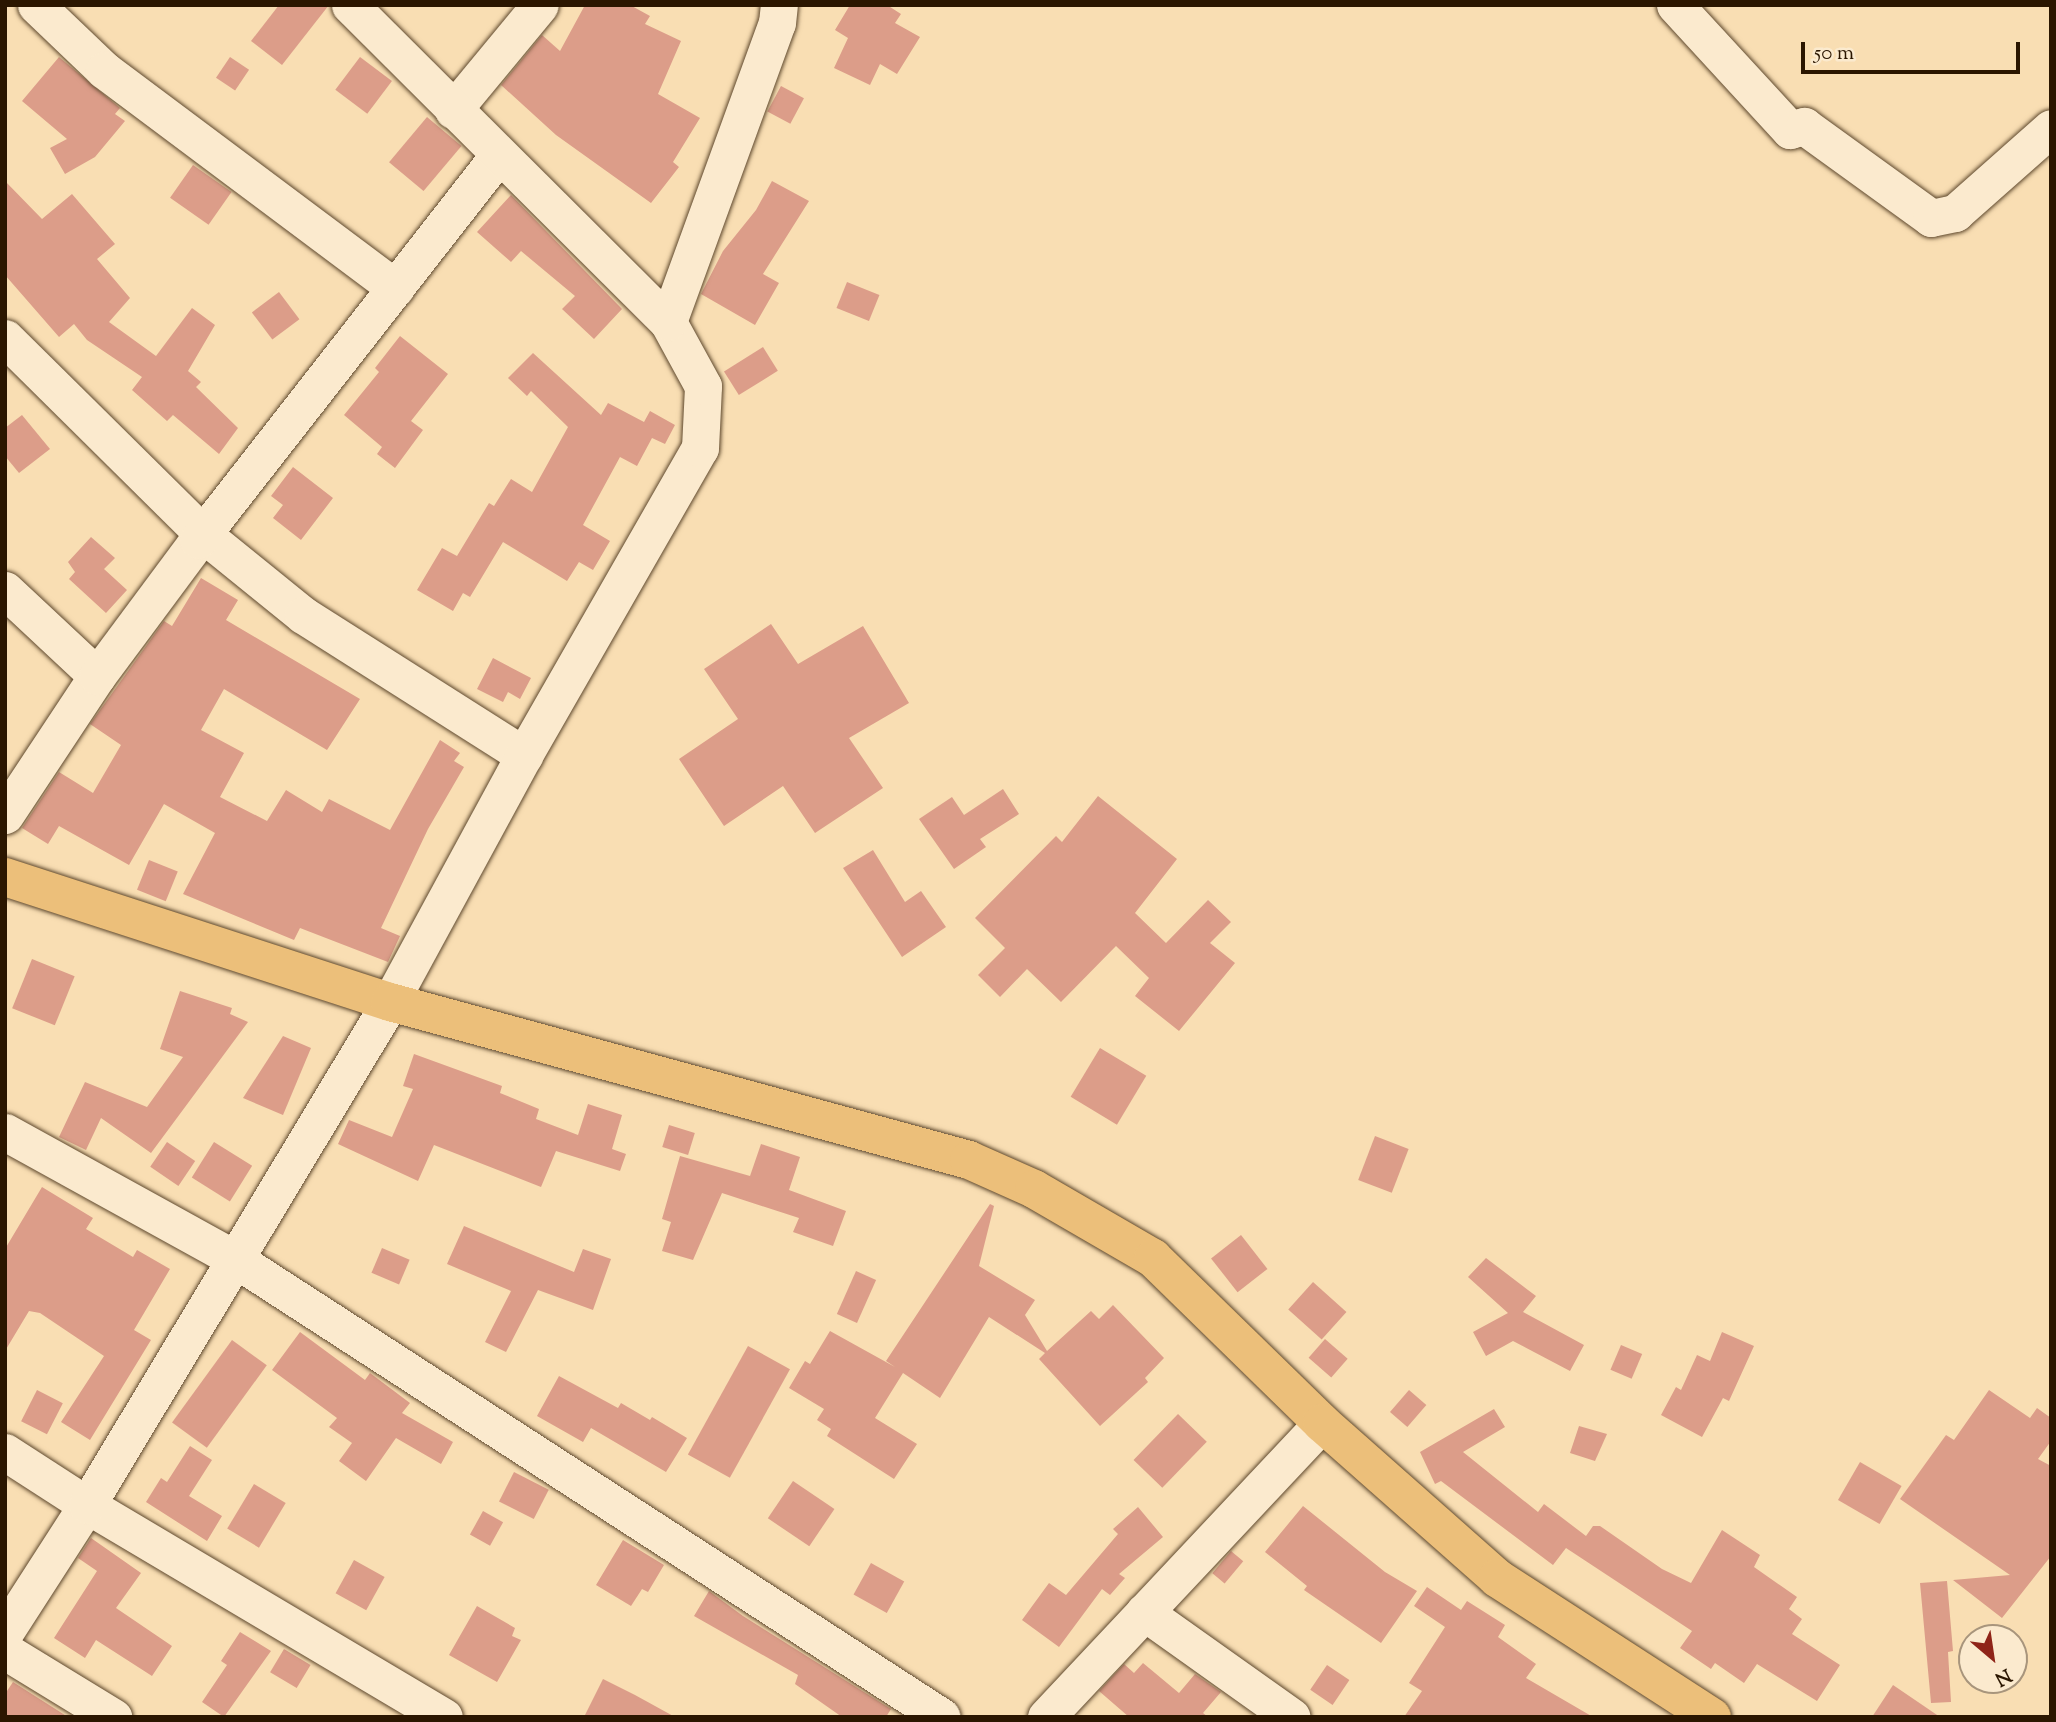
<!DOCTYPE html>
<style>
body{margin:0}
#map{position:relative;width:2056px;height:1722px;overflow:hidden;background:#f9deb3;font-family:"Sorts Mill Goudy",serif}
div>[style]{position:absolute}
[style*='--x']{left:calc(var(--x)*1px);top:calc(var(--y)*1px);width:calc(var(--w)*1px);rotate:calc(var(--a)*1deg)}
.building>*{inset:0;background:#dc9d89;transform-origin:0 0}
.roads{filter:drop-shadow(0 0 2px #5e482d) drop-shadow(0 0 2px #5e482d)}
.minor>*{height:37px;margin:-18.5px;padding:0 18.5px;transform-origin:18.5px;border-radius:18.5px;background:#fbeace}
.highway>*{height:38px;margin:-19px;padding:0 19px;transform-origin:19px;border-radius:19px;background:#ecbf7a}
span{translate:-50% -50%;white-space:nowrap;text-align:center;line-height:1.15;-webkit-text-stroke:7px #fbeace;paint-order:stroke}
.frame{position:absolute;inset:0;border:7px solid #2b1600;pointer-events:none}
.north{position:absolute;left:1958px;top:1624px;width:70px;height:70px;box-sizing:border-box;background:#fbeace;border:2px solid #a8957c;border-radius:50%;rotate:151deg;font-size:19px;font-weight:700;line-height:28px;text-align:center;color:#2b1600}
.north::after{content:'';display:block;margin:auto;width:24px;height:32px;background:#8f2418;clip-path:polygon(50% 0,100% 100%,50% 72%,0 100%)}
.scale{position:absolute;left:1801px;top:42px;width:219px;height:32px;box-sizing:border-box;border:4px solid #2b1600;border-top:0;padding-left:9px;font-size:21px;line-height:24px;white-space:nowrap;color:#2b1600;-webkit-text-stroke:5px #fbeace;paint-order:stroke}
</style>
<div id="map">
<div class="building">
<div style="clip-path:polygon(279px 5px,329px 5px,282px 65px,251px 41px)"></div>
<div style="clip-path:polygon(585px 5px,630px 5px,650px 16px,645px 24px,681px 41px,658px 94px,700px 118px,673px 162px,679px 167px,651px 203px,556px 135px,501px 85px,542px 35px,560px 51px)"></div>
<div style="clip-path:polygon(850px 5px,887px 5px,901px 14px,895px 23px,920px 37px,897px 74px,880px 64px,870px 85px,834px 68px,848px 38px,835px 30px)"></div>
<div style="clip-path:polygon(59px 57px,120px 108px,115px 114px,125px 121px,95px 157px,65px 174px,50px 148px,67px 139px,22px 101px)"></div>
<div style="left:230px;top:57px;width:23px;height:25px;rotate:34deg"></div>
<div style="left:360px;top:57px;width:40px;height:41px;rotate:37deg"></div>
<div style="left:781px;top:86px;width:26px;height:29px;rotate:28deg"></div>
<div style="left:427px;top:117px;width:45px;height:59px;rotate:40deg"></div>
<div style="left:193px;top:165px;width:47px;height:40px;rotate:35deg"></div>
<div style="clip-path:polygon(5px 181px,42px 219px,72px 194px,115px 244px,97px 259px,130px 298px,109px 322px,156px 356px,192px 308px,215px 325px,188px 371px,201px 382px,196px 387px,238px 428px,219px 454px,173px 415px,167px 421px,132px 390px,142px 377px,87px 340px,74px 324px,59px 337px,5px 275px)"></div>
<div style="clip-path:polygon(772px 181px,809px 201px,763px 274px,779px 283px,755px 325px,701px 294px,723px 251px,756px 210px)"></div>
<div style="clip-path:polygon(511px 195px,622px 309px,594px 339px,562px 309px,575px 296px,521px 251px,511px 262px,477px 232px)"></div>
<div style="left:847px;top:282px;width:35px;height:28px;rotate:22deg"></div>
<div style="left:279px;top:292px;width:34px;height:34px;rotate:53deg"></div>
<div style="clip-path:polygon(400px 336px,448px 374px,411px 421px,423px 430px,395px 468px,377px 454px,382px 447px,344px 415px,379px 372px,375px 368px)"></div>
<div style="left:763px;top:347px;width:28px;height:46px;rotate:58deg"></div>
<div style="clip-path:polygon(533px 353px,601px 415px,608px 403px,644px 422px,650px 411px,675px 425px,665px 444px,652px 438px,637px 466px,620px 457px,583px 525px,610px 541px,593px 570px,579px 562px,567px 581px,503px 542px,470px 597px,463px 593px,453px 611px,417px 590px,442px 548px,457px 556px,489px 503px,494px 506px,511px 479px,532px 492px,568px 427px,531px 391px,527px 396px,508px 378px)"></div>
<div style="clip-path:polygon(22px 415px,50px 449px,19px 473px,5px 456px,5px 428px)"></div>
<div style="clip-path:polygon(293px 467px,333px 498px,301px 540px,273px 518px,283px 505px,271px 496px)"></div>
<div style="clip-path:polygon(91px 537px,115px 558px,104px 569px,127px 590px,106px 613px,69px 579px,75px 572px,68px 562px)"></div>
<div style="clip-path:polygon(201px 578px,238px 600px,226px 620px,360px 699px,327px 750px,224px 689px,201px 730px,244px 753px,220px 797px,267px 821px,286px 790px,322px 812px,329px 799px,390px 830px,440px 740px,460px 753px,454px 761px,464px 767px,428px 829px,381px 928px,400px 936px,388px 962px,300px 928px,294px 940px,183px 894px,215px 833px,164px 804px,129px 865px,59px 826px,48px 844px,22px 828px,59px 772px,93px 793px,121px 745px,90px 724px,164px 621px,172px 626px)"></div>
<div style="clip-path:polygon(771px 624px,798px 664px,863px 626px,909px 703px,849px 738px,883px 788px,815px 833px,783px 786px,724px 826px,679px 759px,738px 719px,704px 669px)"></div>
<div style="clip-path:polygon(493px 658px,531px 678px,520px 699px,508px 692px,503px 702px,477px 689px)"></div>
<div style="clip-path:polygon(1003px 789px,1019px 814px,980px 839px,986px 847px,954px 869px,919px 819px,952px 797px,964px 815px)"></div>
<div style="clip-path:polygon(1098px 796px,1177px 859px,1135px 913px,1166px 943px,1208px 900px,1231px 922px,1210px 943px,1235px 963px,1179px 1031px,1135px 996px,1149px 978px,1116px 946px,1061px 1002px,1027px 969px,1000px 997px,978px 975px,1005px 948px,975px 918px,1056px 836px,1062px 842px)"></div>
<div style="clip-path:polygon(873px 850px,905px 902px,921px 891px,946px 927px,902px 957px,843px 868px)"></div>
<div style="left:149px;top:860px;width:31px;height:32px;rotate:22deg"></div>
<div style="left:32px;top:959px;width:46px;height:53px;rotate:22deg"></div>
<div style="clip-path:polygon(180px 991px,232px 1008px,230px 1014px,248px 1022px,151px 1153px,101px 1118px,86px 1150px,59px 1137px,85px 1082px,147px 1107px,183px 1057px,160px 1049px)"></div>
<div style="clip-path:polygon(283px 1036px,311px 1048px,283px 1115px,243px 1098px)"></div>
<div style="left:1100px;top:1048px;width:54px;height:57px;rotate:31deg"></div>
<div style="clip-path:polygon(414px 1054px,502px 1086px,500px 1093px,539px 1109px,536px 1119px,578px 1135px,588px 1104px,622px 1115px,612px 1149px,626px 1154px,620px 1171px,556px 1151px,541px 1187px,434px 1145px,418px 1181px,338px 1144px,349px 1120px,392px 1137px,413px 1089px,403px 1086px)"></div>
<div style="left:669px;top:1125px;width:27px;height:23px;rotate:17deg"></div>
<div style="left:1375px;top:1136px;width:36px;height:47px;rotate:21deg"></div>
<div style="left:167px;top:1142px;width:34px;height:30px;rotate:34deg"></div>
<div style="left:214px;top:1142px;width:45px;height:42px;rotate:32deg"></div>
<div style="clip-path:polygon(761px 1144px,800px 1157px,789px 1190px,846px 1211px,833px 1246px,793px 1232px,799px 1218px,722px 1193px,693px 1260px,662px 1251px,671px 1222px,662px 1219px,680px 1156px,750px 1176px)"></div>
<div style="clip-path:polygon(42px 1187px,93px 1218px,86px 1229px,133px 1257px,137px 1250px,170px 1269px,134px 1330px,151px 1340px,90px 1440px,61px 1422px,104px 1356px,40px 1313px,29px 1311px,5px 1351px,5px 1249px)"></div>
<div style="clip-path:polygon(990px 1204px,994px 1206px,979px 1266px,1035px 1300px,1025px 1315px,1047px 1351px,1091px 1311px,1099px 1319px,1113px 1305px,1164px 1358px,1145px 1378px,1148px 1382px,1100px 1426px,1039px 1359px,1045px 1353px,989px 1317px,940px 1398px,903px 1373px,875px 1418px,917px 1444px,894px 1479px,827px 1436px,831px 1429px,817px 1420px,824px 1409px,789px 1388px,805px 1361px,810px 1364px,830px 1331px,895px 1367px,886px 1361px)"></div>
<div style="clip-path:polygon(464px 1226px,574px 1272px,583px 1249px,611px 1259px,593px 1310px,538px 1290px,506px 1352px,485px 1342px,511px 1291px,447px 1264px)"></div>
<div style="left:1241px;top:1235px;width:43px;height:38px;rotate:52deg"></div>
<div style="left:382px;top:1248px;width:30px;height:27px;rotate:23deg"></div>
<div style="clip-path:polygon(1486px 1258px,1536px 1296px,1523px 1312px,1584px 1345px,1570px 1371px,1513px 1341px,1486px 1356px,1473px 1332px,1508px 1313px,1468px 1277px)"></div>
<div style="left:856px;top:1271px;width:22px;height:47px;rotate:24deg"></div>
<div style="left:1313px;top:1282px;width:45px;height:37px;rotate:42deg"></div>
<div style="clip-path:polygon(300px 1332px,365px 1380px,370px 1373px,410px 1403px,402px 1413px,453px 1442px,441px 1464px,396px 1438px,366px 1481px,339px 1461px,352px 1443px,329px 1427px,337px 1418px,272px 1370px)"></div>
<div style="clip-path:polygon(1722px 1332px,1754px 1346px,1729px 1401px,1723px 1398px,1702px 1437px,1661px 1415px,1676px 1387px,1681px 1390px,1697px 1355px,1710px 1361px)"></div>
<div style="left:1325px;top:1339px;width:30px;height:25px;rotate:41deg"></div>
<div style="left:232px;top:1340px;width:43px;height:102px;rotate:36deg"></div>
<div style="left:1621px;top:1345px;width:23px;height:27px;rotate:23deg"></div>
<div style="left:748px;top:1346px;width:48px;height:124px;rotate:29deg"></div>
<div style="clip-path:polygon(559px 1376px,618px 1408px,621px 1403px,650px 1420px,652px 1417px,687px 1438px,666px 1472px,591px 1428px,583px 1442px,537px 1416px)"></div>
<div style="left:37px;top:1390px;width:29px;height:35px;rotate:27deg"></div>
<div style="left:1409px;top:1390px;width:23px;height:29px;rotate:41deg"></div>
<div style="clip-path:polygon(1989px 1390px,2030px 1418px,2037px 1408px,2051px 1418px,2051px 1441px,2038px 1459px,2051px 1466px,2051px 1556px,2002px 1618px,1953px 1580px,2010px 1575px,1900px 1499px,1946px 1435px,1954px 1440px)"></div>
<div style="clip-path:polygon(1494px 1409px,1505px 1427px,1463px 1452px,1538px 1512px,1544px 1504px,1586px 1536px,1593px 1526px,1600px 1526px,1662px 1569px,1691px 1583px,1722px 1530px,1760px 1555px,1754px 1567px,1797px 1597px,1789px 1609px,1802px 1619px,1792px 1634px,1840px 1665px,1817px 1701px,1757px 1664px,1744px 1683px,1715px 1663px,1711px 1669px,1680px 1648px,1692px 1631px,1566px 1548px,1553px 1565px,1441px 1481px,1435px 1484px,1420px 1452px)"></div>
<div style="left:1178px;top:1414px;width:40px;height:64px;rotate:44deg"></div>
<div style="clip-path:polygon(1579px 1426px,1607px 1434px,1595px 1461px,1570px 1453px)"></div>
<div style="clip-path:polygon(190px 1446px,212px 1460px,189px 1496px,222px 1516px,207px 1541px,146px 1502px,161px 1478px,167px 1482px)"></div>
<div style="left:1860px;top:1462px;width:48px;height:44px;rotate:30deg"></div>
<div style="left:514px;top:1472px;width:39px;height:33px;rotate:27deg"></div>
<div style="left:793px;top:1481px;width:50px;height:45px;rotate:34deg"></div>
<div style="left:254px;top:1484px;width:37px;height:52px;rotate:31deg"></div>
<div style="clip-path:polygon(1303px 1506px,1385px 1572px,1417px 1591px,1381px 1643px,1304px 1590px,1307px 1586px,1265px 1552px)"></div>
<div style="clip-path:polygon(1138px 1507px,1163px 1537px,1119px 1574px,1125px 1578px,1110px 1595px,1102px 1589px,1059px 1647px,1022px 1620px,1049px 1583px,1066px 1595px,1118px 1534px,1113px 1529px)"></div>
<div style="left:483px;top:1511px;width:23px;height:27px;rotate:29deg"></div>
<div style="clip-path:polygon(91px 1538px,141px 1573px,116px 1608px,172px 1646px,152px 1676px,96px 1640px,85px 1658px,54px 1638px,97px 1571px,78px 1558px)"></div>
<div style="clip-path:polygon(623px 1540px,664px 1565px,648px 1592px,642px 1589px,631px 1606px,596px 1585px)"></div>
<div style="left:1231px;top:1551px;width:16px;height:29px;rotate:40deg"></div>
<div style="left:354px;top:1560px;width:35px;height:38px;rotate:29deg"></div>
<div style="left:871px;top:1563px;width:38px;height:36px;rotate:29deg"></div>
<div style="clip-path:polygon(1947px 1581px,1953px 1651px,1948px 1652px,1951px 1702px,1931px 1703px,1920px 1583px)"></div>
<div style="clip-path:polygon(1427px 1587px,1461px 1610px,1467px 1601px,1505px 1625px,1498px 1637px,1536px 1664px,1526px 1678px,1593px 1717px,1404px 1717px,1422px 1691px,1409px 1683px,1445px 1627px,1414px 1606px)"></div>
<div style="clip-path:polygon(709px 1591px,743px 1616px,891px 1709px,886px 1717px,842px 1717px,795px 1684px,798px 1675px,694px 1616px)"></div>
<div style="clip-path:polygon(477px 1606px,515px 1628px,512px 1636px,521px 1640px,497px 1682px,449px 1655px)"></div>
<div style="clip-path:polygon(240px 1632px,271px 1651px,224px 1717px,202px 1702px,227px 1665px,221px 1661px)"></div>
<div style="left:284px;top:1649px;width:31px;height:27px;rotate:31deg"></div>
<div style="clip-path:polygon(1143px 1663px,1179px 1693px,1195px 1674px,1221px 1692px,1203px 1713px,1208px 1717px,1129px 1717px,1099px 1691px,1124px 1664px,1134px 1673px)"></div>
<div style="left:1327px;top:1665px;width:27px;height:30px;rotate:34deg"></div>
<div style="clip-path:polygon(603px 1679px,635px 1695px,675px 1717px,584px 1717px)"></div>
<div style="clip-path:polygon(13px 1682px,68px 1717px,5px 1717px,5px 1694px)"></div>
<div style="clip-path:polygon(1893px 1685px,1940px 1717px,1872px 1717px)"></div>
</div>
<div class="roads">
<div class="minor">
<div style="--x:36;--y:5;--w:94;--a:43.7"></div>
<div style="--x:104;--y:70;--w:364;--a:36.8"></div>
<div style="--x:1675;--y:5;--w:170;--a:47.4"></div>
<div style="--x:1790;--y:130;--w:15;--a:-16"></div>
<div style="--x:1804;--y:126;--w:157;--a:35.9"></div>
<div style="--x:1931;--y:218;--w:25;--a:-12"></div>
<div style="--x:1955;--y:213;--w:128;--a:-41.5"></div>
<div style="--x:453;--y:110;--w:136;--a:-50.4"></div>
<div style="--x:668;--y:322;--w:318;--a:-70"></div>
<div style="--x:777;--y:23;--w:18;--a:-84"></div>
<div style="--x:5;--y:338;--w:279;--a:44.7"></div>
<div style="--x:203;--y:534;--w:129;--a:39"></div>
<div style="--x:303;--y:615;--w:262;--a:32.4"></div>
<div style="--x:5;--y:590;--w:126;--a:43.1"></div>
<div style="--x:5;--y:815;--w:167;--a:-56.5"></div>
<div style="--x:97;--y:676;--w:169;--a:-53.4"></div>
<div style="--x:198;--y:540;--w:487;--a:-52"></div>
<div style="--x:5;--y:1132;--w:263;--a:28.9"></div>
<div style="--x:235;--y:1259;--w:842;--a:32.94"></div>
<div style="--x:5;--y:1452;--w:98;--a:32.9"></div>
<div style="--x:87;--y:1505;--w:415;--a:30.7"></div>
<div style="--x:1144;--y:1612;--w:181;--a:35.4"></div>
<div style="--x:5;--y:1632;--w:151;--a:-57.2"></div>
<div style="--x:87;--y:1505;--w:587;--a:-58.94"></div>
<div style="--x:390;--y:1002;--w:281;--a:-61.5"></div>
<div style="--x:524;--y:755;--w:354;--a:-60.2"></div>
<div style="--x:700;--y:448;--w:62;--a:-87.2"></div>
<div style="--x:703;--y:386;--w:73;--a:-118.7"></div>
<div style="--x:668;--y:322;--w:449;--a:-135.1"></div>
<div style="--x:5;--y:1651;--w:127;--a:31.4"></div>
<div style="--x:1046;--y:1717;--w:403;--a:-46.8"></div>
</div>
<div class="highway">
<div style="--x:5;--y:877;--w:405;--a:18"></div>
<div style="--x:390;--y:1002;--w:600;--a:15.26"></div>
<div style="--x:969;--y:1160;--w:71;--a:24"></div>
<div style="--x:1034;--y:1189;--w:138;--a:30.1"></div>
<div style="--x:1153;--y:1258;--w:236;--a:44.3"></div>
<div style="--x:1322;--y:1423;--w:234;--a:41.5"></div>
<div style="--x:1497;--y:1578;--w:256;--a:32.9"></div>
</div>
</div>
<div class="frame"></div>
<div class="north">N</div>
<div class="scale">50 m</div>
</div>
